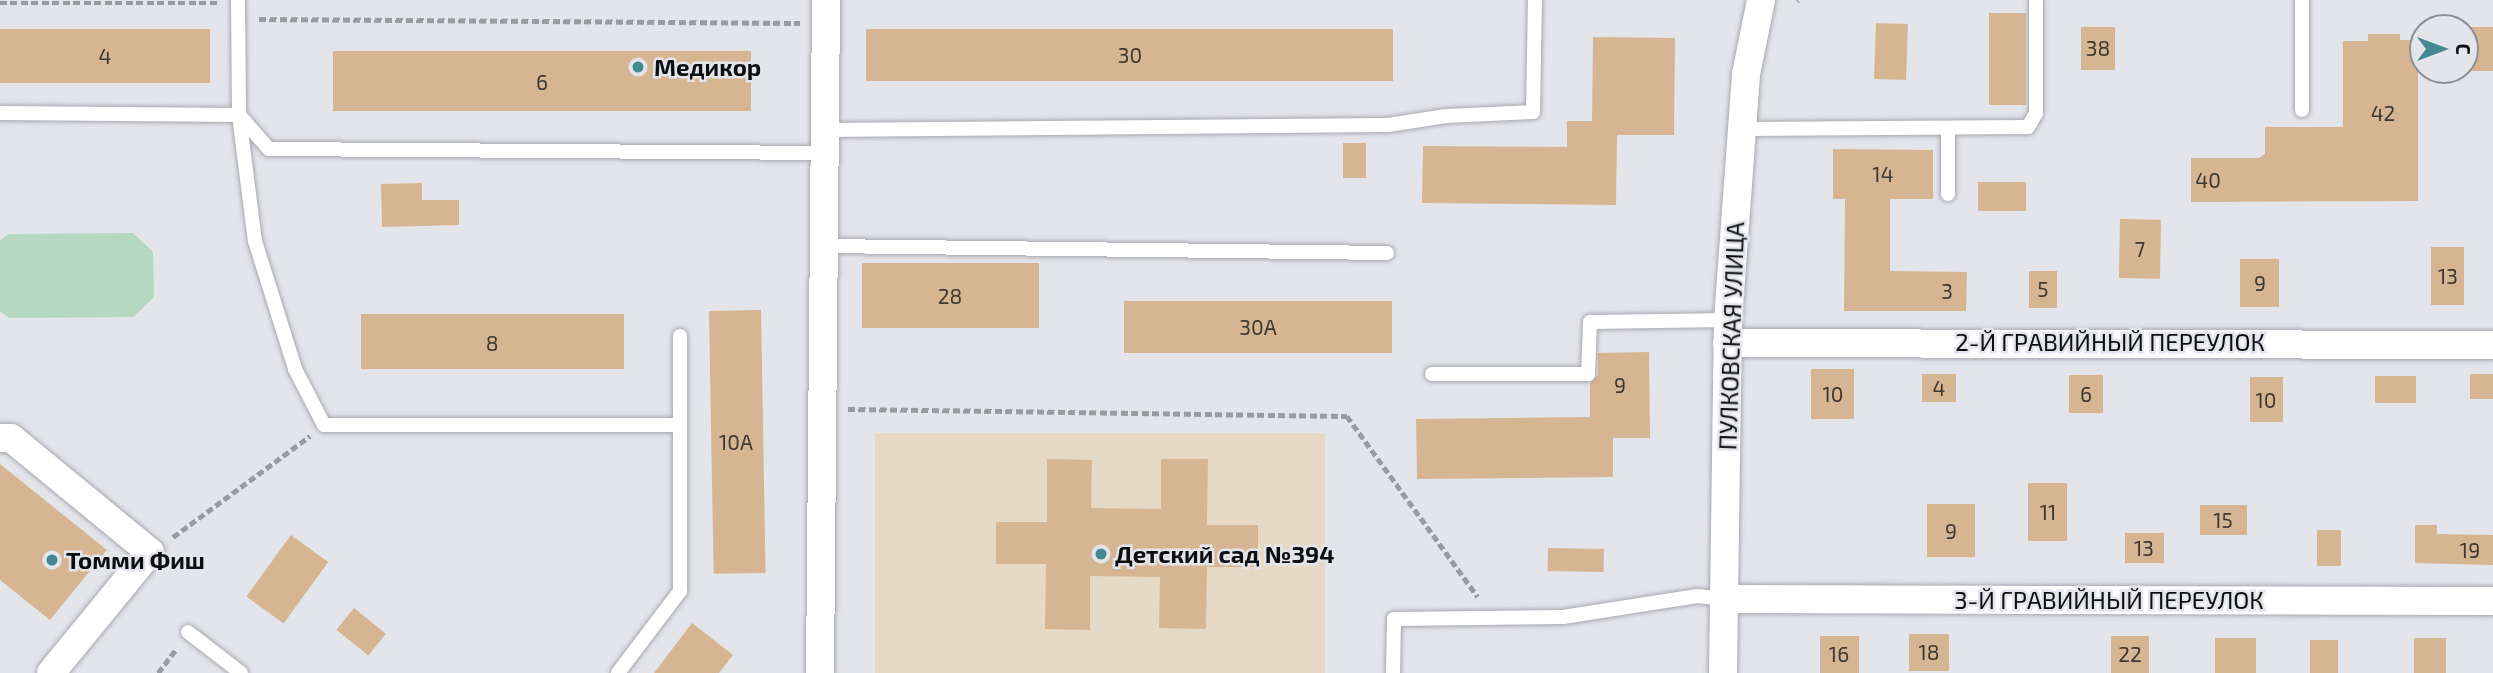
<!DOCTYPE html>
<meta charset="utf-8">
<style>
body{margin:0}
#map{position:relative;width:2493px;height:673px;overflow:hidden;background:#e4e5eb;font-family:"Exo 2",sans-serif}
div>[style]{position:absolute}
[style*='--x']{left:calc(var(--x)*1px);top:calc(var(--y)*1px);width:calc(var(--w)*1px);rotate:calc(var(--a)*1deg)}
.education>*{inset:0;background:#e6dac6;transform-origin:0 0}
.green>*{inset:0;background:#b5d8c0}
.building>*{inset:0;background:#d6b592;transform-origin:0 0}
.path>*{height:4.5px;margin-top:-2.25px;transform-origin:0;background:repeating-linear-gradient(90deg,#9a9b9f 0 7px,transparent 0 10.5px)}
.roads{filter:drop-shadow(0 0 2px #a8a9af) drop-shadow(0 0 2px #a8a9af)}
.lane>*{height:14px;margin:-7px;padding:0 7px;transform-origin:7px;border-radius:7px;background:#fff}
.street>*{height:28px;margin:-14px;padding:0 14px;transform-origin:14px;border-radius:14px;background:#fff}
.dots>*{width:19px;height:19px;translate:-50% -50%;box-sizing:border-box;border:4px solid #e4e5eb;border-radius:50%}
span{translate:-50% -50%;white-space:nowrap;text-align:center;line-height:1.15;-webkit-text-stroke:5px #e4e5eb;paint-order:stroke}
.number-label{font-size:21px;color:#3f3830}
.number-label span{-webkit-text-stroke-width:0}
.poi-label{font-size:24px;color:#0d0e0f;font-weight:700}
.left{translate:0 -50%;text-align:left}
.street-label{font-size:24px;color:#0d0e0f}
.north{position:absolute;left:2409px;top:14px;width:70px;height:70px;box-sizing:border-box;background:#e4e5eb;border:2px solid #8e8f93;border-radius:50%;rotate:90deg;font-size:19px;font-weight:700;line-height:28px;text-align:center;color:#0d0e0f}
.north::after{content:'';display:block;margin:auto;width:24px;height:32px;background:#428991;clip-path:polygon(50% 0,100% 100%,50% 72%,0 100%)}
</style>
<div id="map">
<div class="education">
<div style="left:1325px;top:433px;width:240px;height:450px;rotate:90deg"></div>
</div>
<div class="green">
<div style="clip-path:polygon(133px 233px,153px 252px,154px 297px,134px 317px,9px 318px,0 311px,0 241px,8px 234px)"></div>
</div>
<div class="building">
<div style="left:1989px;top:13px;width:37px;height:92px"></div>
<div style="left:1876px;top:23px;width:32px;height:56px;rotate:2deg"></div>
<div style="left:2081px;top:27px;width:34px;height:43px"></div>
<div style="left:2466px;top:27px;width:27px;height:44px"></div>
<div style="left:0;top:29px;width:210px;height:54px"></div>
<div style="left:1393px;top:29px;width:52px;height:527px;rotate:90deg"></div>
<div style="clip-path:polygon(2368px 34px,2400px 34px,2400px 40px,2418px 40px,2418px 201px,2191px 202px,2191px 158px,2259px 158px,2265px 154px,2265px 127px,2343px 127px,2343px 41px,2368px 41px)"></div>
<div style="clip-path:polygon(1593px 37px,1675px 38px,1674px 135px,1617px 135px,1616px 205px,1422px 203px,1423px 146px,1567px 147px,1567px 121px,1592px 121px)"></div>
<div style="left:333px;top:51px;width:418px;height:60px"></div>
<div style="left:1343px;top:143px;width:23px;height:35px"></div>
<div style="clip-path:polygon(1833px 149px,1933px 150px,1933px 199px,1890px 199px,1890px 271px,1967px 272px,1966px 311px,1844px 311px,1845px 199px,1833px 199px)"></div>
<div style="left:1978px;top:182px;width:48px;height:29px"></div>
<div style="clip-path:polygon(422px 183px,422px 200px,459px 200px,459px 225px,382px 227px,381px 184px)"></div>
<div style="left:2120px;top:219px;width:41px;height:59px;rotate:1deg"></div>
<div style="left:2431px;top:247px;width:33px;height:58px"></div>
<div style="left:2240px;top:259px;width:39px;height:48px"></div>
<div style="left:1039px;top:263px;width:65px;height:177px;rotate:90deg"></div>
<div style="left:2029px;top:271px;width:28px;height:37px"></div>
<div style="left:1392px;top:301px;width:52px;height:268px;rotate:90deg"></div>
<div style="left:761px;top:310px;width:263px;height:52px;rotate:89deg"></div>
<div style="left:361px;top:314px;width:263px;height:55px"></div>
<div style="clip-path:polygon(1649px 352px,1650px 438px,1613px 438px,1613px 477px,1417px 479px,1416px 419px,1590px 417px,1590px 383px,1598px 375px,1598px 353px)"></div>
<div style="left:1811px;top:369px;width:43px;height:50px"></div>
<div style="left:1922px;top:374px;width:34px;height:28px"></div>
<div style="left:2470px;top:374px;width:23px;height:25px"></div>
<div style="left:2069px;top:375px;width:34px;height:38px"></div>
<div style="left:2416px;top:376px;width:27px;height:41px;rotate:90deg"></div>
<div style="left:2250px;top:377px;width:33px;height:45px"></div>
<div style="clip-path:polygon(1047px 459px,1092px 460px,1091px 508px,1161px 509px,1161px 459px,1208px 459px,1207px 525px,1258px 525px,1258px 567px,1207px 567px,1206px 629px,1159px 628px,1160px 577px,1090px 576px,1090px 630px,1045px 629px,1046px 564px,996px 564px,996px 522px,1047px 522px)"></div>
<div style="clip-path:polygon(0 464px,107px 550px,50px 620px,0 580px)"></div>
<div style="left:2028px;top:483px;width:39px;height:58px"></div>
<div style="left:1927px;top:504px;width:48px;height:53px"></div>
<div style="left:2200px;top:505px;width:47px;height:30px"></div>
<div style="clip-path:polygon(2415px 525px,2437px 525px,2437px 534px,2493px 535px,2493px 565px,2415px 563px)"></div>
<div style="left:2317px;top:530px;width:24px;height:36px"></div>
<div style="left:2125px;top:533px;width:39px;height:30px"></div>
<div style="left:291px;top:535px;width:46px;height:76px;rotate:36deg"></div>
<div style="left:1548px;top:548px;width:56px;height:23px;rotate:1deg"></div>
<div style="left:354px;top:608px;width:41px;height:28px;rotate:39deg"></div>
<div style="clip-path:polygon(692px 623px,733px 655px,719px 673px,654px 673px)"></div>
<div style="left:1909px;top:634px;width:40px;height:37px"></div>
<div style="left:1820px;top:636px;width:39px;height:37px"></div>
<div style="left:2111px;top:636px;width:38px;height:37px"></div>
<div style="left:2215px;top:638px;width:41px;height:35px"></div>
<div style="left:2414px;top:638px;width:32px;height:35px"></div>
<div style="left:2310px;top:640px;width:28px;height:33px"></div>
</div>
<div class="path">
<div style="--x:1797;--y:1;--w:1;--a:-45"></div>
<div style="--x:0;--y:3;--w:219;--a:0"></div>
<div style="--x:259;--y:19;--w:541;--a:0.42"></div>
<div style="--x:848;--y:409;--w:499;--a:0.8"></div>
<div style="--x:1347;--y:416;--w:223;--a:54.1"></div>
<div style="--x:173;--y:537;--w:170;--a:-36.4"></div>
<div style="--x:158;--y:673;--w:30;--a:-53"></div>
</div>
<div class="roads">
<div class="lane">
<div style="--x:238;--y:0;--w:115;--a:89.5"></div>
<div style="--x:239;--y:115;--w:127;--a:82.8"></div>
<div style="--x:255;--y:241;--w:134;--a:72.6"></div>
<div style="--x:295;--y:369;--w:63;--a:62.6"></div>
<div style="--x:324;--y:425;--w:352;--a:0"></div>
<div style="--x:2302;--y:0;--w:110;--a:90"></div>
<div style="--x:0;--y:113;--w:239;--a:0.5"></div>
<div style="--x:239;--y:115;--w:45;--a:48.6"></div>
<div style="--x:269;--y:149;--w:556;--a:0.41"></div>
<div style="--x:1741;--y:129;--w:287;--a:-0.4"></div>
<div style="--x:2028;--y:127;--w:16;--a:-60"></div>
<div style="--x:2036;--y:113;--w:113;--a:-90"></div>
<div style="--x:1948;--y:129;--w:65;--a:90"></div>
<div style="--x:825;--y:130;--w:563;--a:-0.51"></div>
<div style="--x:1388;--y:125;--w:59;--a:-8.8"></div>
<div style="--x:1446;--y:116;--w:87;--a:-2.6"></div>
<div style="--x:1533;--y:112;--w:112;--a:-89"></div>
<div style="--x:824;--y:246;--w:563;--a:0.71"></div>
<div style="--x:1432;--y:374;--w:156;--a:0"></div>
<div style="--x:1588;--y:374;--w:52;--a:-87.8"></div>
<div style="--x:1590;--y:322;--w:138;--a:-0.8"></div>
<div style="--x:188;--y:632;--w:67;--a:37.7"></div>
<div style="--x:618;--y:673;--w:103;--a:-52.9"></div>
<div style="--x:680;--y:591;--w:255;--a:-90"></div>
<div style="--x:1393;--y:673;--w:54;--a:-88.9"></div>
<div style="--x:1394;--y:619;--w:169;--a:-0.7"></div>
<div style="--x:1563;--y:617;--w:136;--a:-8.9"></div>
<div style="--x:1697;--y:596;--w:27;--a:6"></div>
</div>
<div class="street">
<div style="--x:1727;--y:343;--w:766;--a:0.15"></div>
<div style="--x:0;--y:438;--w:11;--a:0"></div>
<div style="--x:11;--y:438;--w:180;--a:39.4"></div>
<div style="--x:150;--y:552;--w:156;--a:129.3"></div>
<div style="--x:1724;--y:599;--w:769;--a:0.15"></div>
<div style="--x:820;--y:673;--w:673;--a:-89.49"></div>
<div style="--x:1723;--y:673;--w:353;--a:-89.2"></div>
<div style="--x:1728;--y:320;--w:247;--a:-85.8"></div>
<div style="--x:1746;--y:74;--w:76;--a:-78.5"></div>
</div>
</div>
<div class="dots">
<div style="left:638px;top:67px;background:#428991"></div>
<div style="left:1101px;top:554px;background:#428991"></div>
<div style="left:52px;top:560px;background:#428991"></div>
</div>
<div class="number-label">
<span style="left:2098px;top:48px">38</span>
<span style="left:1130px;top:55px">30</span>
<span style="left:105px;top:56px">4</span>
<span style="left:542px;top:82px">6</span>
<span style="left:2383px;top:113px">42</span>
<span style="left:1883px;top:174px">14</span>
<span style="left:2208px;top:180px">40</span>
<span style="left:2140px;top:249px">7</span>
<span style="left:2448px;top:276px">13</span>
<span style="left:2260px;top:283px">9</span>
<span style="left:2043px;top:289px">5</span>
<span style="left:1947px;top:291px">3</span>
<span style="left:950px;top:296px">28</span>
<span style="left:1258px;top:327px">30А</span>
<span style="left:492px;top:343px">8</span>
<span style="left:1620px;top:385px">9</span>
<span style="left:1939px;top:388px">4</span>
<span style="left:1833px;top:394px">10</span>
<span style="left:2086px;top:394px">6</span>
<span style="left:2266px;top:400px">10</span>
<span style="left:736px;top:442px">10А</span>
<span style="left:2048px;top:512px">11</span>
<span style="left:2223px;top:520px">15</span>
<span style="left:1951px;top:531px">9</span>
<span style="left:2144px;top:548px">13</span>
<span style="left:2470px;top:550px">19</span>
<span style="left:1929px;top:652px">18</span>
<span style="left:1839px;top:654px">16</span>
<span style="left:2130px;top:654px">22</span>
</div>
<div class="poi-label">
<span class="left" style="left:654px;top:67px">Медикор</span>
<span class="left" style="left:1115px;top:554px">Детский сад №394</span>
<span class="left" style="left:66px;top:560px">Томми Фиш</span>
</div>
<div class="street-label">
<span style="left:1731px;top:336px;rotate:-88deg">ПУЛКОВСКАЯ УЛИЦА</span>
<span style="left:2110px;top:342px">2-Й ГРАВИЙНЫЙ ПЕРЕУЛОК</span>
<span style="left:2109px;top:600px">3-Й ГРАВИЙНЫЙ ПЕРЕУЛОК</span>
</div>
<div class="north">С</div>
</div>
